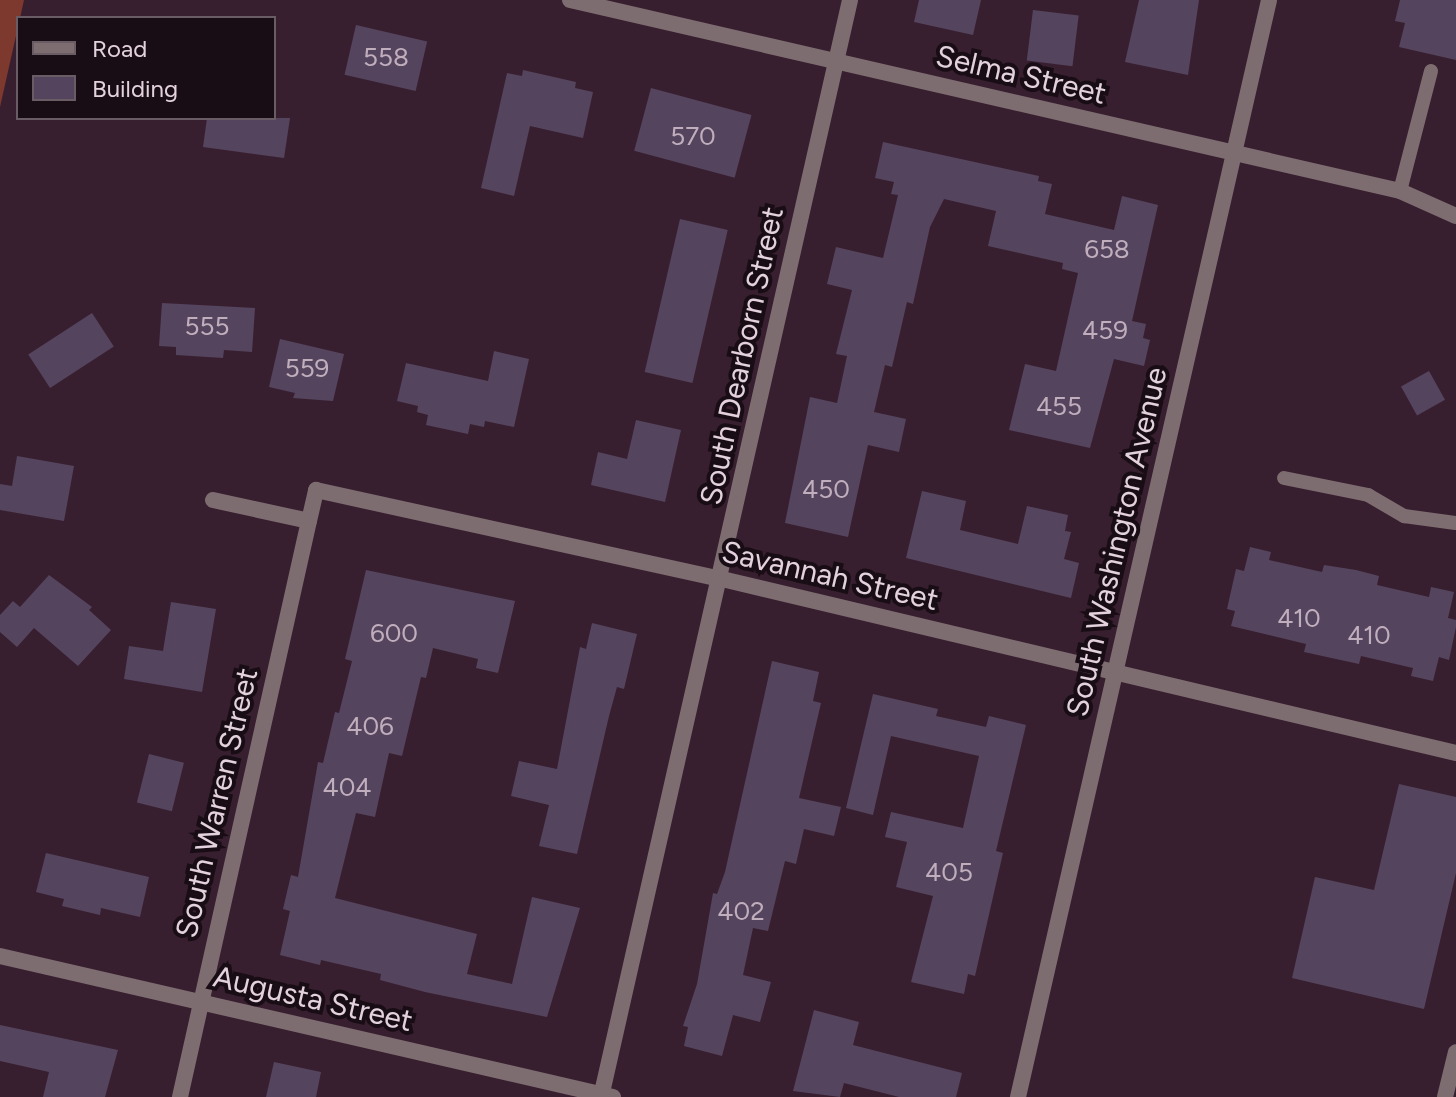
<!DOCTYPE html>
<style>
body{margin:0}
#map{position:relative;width:1456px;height:1097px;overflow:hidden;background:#381f30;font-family:Figtree,sans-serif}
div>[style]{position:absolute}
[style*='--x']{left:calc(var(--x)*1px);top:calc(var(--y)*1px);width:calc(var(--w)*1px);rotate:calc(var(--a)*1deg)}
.green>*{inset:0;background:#7e392e}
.building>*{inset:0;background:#55445e;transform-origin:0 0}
.lane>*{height:14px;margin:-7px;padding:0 7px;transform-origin:7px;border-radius:7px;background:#7e6d70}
.street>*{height:16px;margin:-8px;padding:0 8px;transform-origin:8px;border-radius:8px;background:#7e6d70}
span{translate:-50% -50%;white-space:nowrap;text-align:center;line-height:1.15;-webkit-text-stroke:8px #190d15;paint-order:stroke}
.number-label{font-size:26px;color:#c0aebd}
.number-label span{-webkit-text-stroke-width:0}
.street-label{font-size:30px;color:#e3d2dd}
.legend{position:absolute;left:16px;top:16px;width:260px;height:104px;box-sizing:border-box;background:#190d15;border:2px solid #6a5c65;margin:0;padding:10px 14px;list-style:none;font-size:24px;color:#e3d2dd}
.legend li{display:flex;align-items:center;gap:16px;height:40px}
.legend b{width:40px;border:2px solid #6a5c65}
</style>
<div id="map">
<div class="green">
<div style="clip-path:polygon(0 0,24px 0,0 107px)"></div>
</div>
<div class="building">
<div style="clip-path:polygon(919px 0,981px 0,973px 35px,914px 22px)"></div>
<div style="clip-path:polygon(1139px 0,1199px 0,1188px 75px,1125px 62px)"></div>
<div style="clip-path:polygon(1400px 0,1456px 0,1456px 60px,1399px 47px,1405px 23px,1395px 21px)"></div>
<div style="left:1033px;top:10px;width:46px;height:51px;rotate:7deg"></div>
<div style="left:356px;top:25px;width:73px;height:51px;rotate:13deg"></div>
<div style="clip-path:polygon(523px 70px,576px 82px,575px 88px,593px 92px,583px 138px,530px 126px,514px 196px,481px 188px,507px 73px,522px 76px)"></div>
<div style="left:651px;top:88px;width:104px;height:65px;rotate:15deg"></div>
<div style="clip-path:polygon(207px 118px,290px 118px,284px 158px,203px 147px)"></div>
<div style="clip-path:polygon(883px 142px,1039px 176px,1038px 181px,1052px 184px,1045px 214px,1114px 230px,1122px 196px,1158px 205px,1132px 321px,1146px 324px,1143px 338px,1150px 340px,1144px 366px,1114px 359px,1090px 448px,1009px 430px,1025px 364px,1056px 371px,1078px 273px,1062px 269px,1063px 263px,988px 246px,996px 211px,944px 199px,930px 227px,913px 304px,907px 302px,892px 367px,885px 365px,874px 412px,906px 419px,899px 452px,868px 445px,848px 537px,785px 523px,810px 397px,837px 403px,847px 356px,836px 354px,852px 290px,827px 284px,836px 247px,883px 258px,898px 195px,891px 194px,894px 182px,875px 178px)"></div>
<div style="left:680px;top:219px;width:49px;height:157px;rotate:13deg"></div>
<div style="clip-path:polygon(162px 303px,255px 308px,252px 352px,224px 350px,223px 358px,176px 355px,176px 347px,159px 346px)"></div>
<div style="left:92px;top:313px;width:40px;height:76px;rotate:57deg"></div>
<div style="clip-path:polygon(280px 339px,344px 354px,333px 401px,293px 398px,295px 393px,269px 387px)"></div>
<div style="clip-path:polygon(494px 351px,529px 359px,514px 427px,485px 421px,484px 427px,470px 424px,468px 434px,426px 425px,428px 415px,417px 412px,418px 406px,397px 401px,406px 363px,488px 381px)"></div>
<div style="left:1429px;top:371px;width:33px;height:32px;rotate:61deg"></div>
<div style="clip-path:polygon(636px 420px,681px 430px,665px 502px,591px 485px,598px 452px,627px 459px)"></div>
<div style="clip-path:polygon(17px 456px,74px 466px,64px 521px,0 510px,0 484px,12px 486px)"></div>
<div style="clip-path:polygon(922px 491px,966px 501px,960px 530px,1018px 544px,1027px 506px,1068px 515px,1065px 531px,1071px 532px,1064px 559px,1079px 563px,1071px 598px,906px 558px)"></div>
<div style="clip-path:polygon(1250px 547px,1271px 552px,1269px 560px,1322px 572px,1324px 565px,1356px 570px,1379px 576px,1377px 585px,1429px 597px,1431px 587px,1454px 592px,1448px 618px,1456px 620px,1456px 627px,1449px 660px,1439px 657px,1433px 681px,1411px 676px,1413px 668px,1361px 656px,1359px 664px,1304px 652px,1306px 644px,1231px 626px,1235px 611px,1227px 609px,1236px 569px,1244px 571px)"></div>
<div style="clip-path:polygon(366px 570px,515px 601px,498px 673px,476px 668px,478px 659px,433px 648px,426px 678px,421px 677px,402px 756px,389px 753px,375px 817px,356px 813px,335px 898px,477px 934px,467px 974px,512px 984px,532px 897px,580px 908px,547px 1017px,425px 992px,380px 980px,381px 974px,321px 960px,320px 965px,280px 955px,290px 911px,283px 909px,291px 875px,298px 877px,318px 762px,323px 763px,335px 712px,339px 713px,352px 661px,345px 659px)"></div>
<div style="clip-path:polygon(49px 575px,92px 607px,89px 610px,111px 630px,78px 666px,34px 628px,17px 647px,0 632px,0 615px,13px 601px,20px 607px)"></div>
<div style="clip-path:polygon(171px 602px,216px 609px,202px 692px,124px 679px,129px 646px,163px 651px)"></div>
<div style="clip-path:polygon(592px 623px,637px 634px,624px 689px,617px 687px,609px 716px,577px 854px,539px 846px,549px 805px,511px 796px,519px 761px,557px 769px,580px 647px,586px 649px)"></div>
<div style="clip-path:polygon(772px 661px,819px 672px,813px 701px,821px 703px,799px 798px,841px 807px,834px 836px,804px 829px,796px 864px,785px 861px,768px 931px,753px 928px,743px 975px,771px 982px,760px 1022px,733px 1015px,722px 1056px,684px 1046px,688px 1027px,683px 1026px,697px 984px,713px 893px,717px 894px,725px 872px)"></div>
<div style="clip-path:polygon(873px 694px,938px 709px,936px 716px,986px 727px,989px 716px,1026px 725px,996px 851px,1003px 853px,975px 976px,968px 974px,964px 994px,911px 982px,933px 896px,896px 887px,907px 842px,885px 837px,891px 812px,963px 828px,979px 756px,891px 736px,873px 815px,846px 808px)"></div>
<div style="left:149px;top:754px;width:36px;height:50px;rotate:14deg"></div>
<div style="clip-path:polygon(1399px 784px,1456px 797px,1456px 873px,1424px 1009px,1292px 978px,1315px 877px,1374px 890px)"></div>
<div style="clip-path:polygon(46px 853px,149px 877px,140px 917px,101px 908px,100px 915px,62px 906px,64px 899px,36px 892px)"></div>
<div style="clip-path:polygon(814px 1010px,859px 1022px,853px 1045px,962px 1073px,956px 1097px,899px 1097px,844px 1083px,840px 1097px,793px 1091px)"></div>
<div style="clip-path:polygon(0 1025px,118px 1050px,105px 1097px,43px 1097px,49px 1072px,0 1061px)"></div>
<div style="clip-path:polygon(274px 1062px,321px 1072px,316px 1097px,266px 1097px)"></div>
</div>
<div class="lane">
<div style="--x:1400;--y:191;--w:124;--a:-75.5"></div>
<div style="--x:1284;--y:478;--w:86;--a:11.4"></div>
<div style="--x:1368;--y:495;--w:42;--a:30.3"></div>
<div style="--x:1404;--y:516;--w:52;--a:7.7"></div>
</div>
<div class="street">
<div style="--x:570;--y:0;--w:852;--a:12.96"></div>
<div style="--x:1400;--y:191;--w:61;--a:24.1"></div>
<div style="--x:213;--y:500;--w:98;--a:12.3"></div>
<div style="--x:309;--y:521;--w:32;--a:-77"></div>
<div style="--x:316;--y:490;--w:416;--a:12.4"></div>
<div style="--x:722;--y:579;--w:754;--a:13.34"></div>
<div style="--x:0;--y:956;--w:629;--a:12.95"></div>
<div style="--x:180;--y:1097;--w:590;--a:-77.38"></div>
<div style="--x:601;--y:1097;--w:1125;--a:-77.21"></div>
<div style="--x:1018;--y:1097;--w:1125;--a:-77.11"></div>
<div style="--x:1445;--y:1097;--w:46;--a:-76.3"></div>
</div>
<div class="number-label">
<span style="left:386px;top:58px">558</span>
<span style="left:693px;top:137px">570</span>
<span style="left:1107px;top:250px">658</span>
<span style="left:207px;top:327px">555</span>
<span style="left:1105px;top:331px">459</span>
<span style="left:307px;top:369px">559</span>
<span style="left:1059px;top:407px">455</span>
<span style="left:826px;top:490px">450</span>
<span style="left:1299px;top:619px">410</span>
<span style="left:394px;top:634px">600</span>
<span style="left:1369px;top:636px">410</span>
<span style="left:370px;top:727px">406</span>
<span style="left:347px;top:788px">404</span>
<span style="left:949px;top:873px">405</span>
<span style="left:741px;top:912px">402</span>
</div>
<div class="street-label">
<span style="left:1021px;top:75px;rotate:13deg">Selma Street</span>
<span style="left:742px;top:356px;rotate:-78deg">South Dearborn Street</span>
<span style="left:1117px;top:542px;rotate:-77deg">South Washington Avenue</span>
<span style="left:830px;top:576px;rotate:13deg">Savannah Street</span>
<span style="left:217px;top:803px;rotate:-77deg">South Warren Street</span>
<span style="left:313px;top:999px;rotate:13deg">Augusta Street</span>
</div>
<ul class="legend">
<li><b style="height:10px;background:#7e6d70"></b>Road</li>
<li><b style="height:22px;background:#55445e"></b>Building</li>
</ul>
</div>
